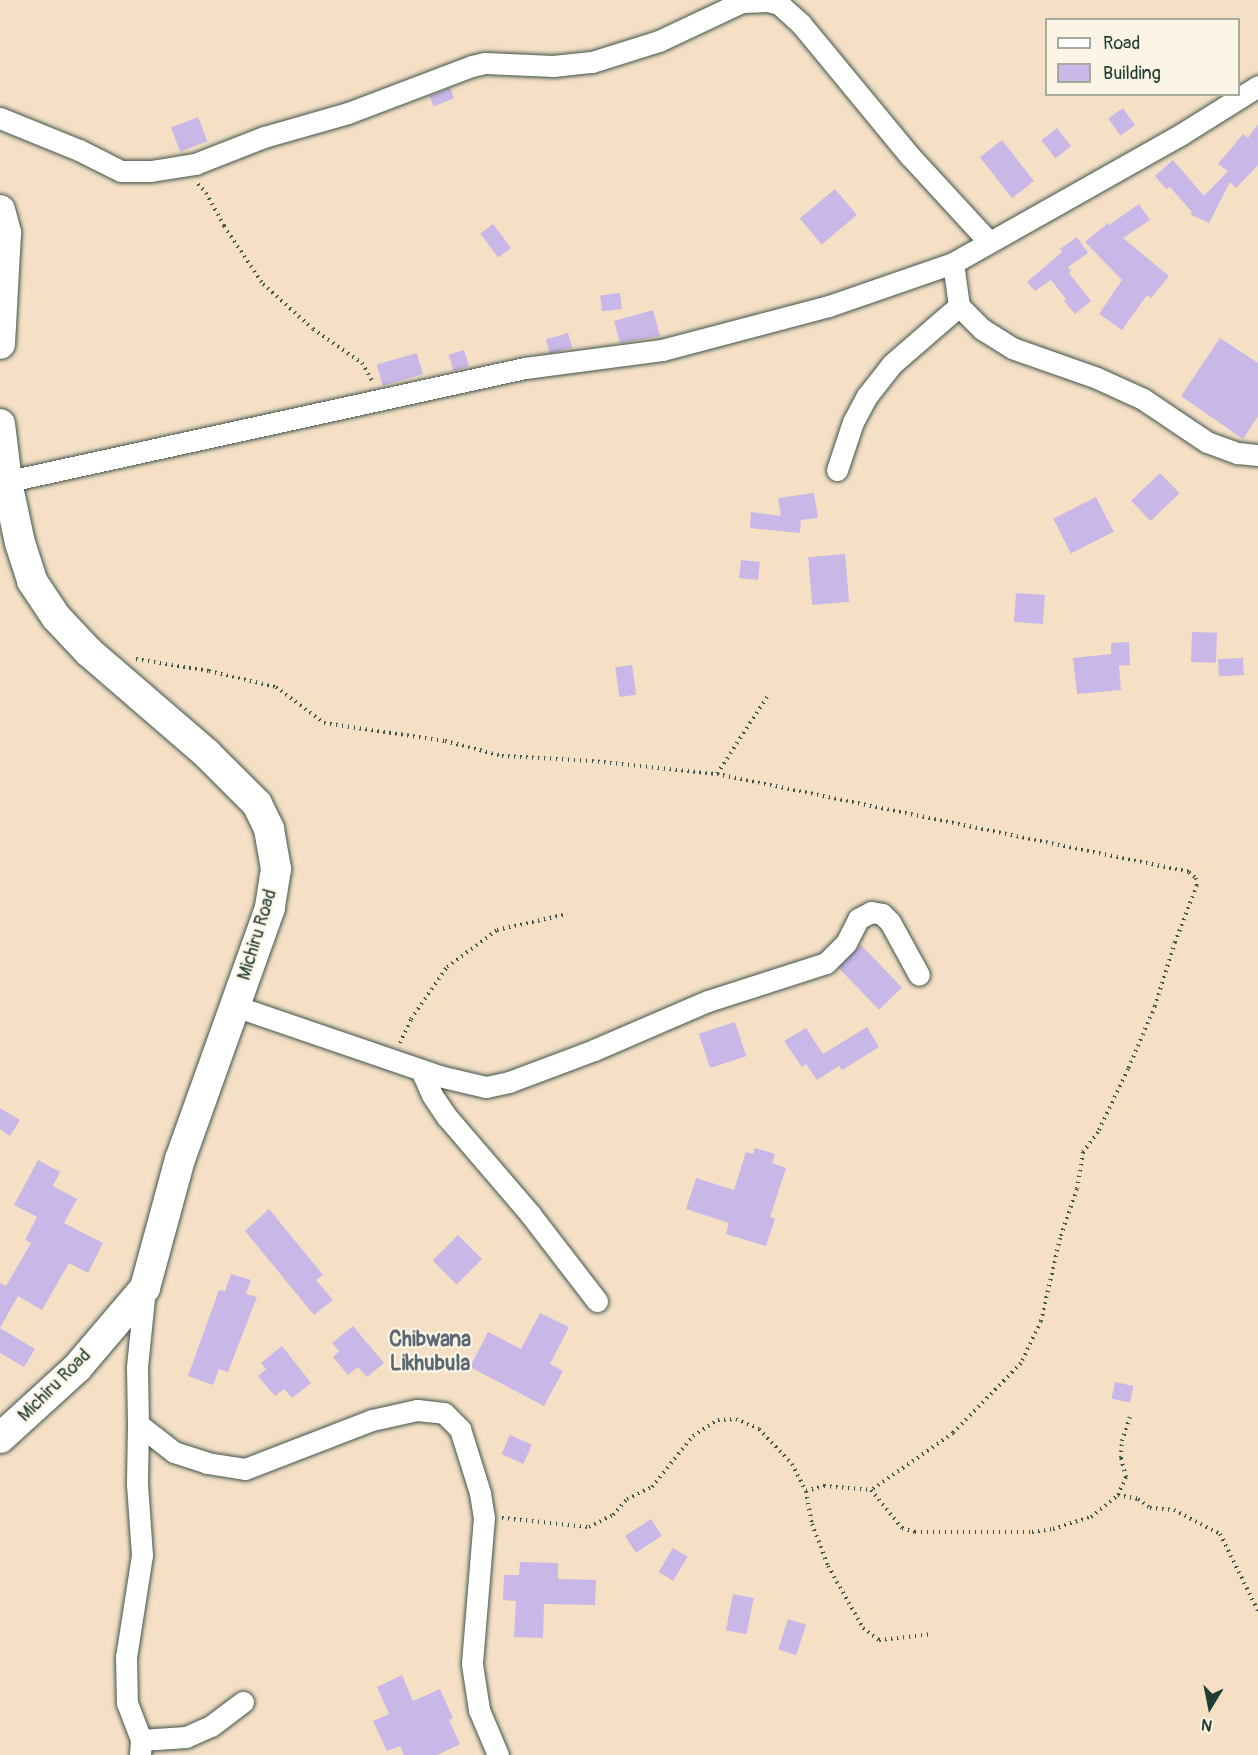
<!DOCTYPE html>
<style>
body{margin:0}
#map{position:relative;width:1258px;height:1755px;overflow:hidden;background:#f5e0c6;font-family:Pangolin,sans-serif}
div>[style]{position:absolute}
[style*='--x']{left:calc(var(--x)*1px);top:calc(var(--y)*1px);width:calc(var(--w)*1px);rotate:calc(var(--a)*1deg)}
.building>*{inset:0;background:#c9b7e7;transform-origin:0 0}
.path>*{height:4px;margin-top:-2px;transform-origin:0;background:repeating-linear-gradient(90deg,#3f554a 0 1.5px,transparent 0 6px)}
.roads{filter:drop-shadow(0 0 2px #3f554a) drop-shadow(0 0 2px #3f554a)}
.street>*{height:21px;margin:-10.5px;padding:0 10.5px;transform-origin:10.5px;border-radius:10.5px;background:#fff}
.secondary>*{height:30px;margin:-15px;padding:0 15px;transform-origin:15px;border-radius:15px;background:#fff}
span{translate:-50% -50%;white-space:nowrap;text-align:center;line-height:1.15;-webkit-text-stroke:4.5px #fcf5e5;paint-order:stroke}
.street-label{font-size:18px;color:#1f3d34}
.quarter-label{font-size:21px;color:#5a6873;font-weight:700}
.legend{position:absolute;left:1045px;top:18px;width:195px;height:78px;box-sizing:border-box;background:#fcf5e5;border:2px solid #a4ab9e;margin:0;padding:8px 10px;list-style:none;font-size:18px;color:#1f3d34}
.legend li{display:flex;align-items:center;gap:12px;height:30px}
.legend b{width:30px;border:2px solid #a4ab9e}
.north{position:absolute;left:1180px;top:1677px;width:60px;height:60px;-webkit-text-stroke:4px #fcf5e5;paint-order:stroke;rotate:190deg;font-size:16px;font-weight:700;line-height:24px;text-align:center;color:#1f3d34}
.north::after{content:'';display:block;margin:auto;width:21px;height:27px;background:#1f3d34;clip-path:polygon(50% 0,100% 100%,50% 72%,0 100%)}
</style>
<div id="map">
<div class="building">
<div style="left:450px;top:88px;width:11px;height:22px;rotate:68deg"></div>
<div style="left:1123px;top:108px;width:21px;height:18px;rotate:55deg"></div>
<div style="left:198px;top:117px;width:26px;height:29px;rotate:69deg"></div>
<div style="clip-path:polygon(1258px 124px,1258px 165px,1236px 188px,1230px 182px,1209px 223px,1190px 214px,1192px 212px,1170px 187px,1166px 189px,1155px 176px,1173px 160px,1204px 196px,1228px 171px,1218px 164px,1243px 134px,1248px 138px)"></div>
<div style="left:1057px;top:128px;width:23px;height:20px;rotate:52deg"></div>
<div style="left:1002px;top:140px;width:52px;height:28px;rotate:52deg"></div>
<div style="left:835px;top:189px;width:34px;height:46px;rotate:50deg"></div>
<div style="clip-path:polygon(1139px 204px,1150px 220px,1123px 238px,1169px 276px,1151px 298px,1147px 295px,1122px 330px,1099px 314px,1122px 280px,1085px 242px,1108px 223px,1109px 225px)"></div>
<div style="left:493px;top:224px;width:30px;height:16px;rotate:53deg"></div>
<div style="clip-path:polygon(1077px 237px,1088px 253px,1068px 267px,1071px 271px,1069px 273px,1091px 301px,1075px 314px,1064px 301px,1066px 299px,1051px 280px,1035px 291px,1027px 282px,1062px 252px,1060px 249px)"></div>
<div style="left:620px;top:293px;width:16px;height:20px;rotate:83deg"></div>
<div style="clip-path:polygon(653px 310px,660px 336px,620px 343px,614px 321px)"></div>
<div style="left:568px;top:333px;width:15px;height:23px;rotate:74deg"></div>
<div style="clip-path:polygon(1220px 338px,1258px 363px,1258px 416px,1243px 439px,1181px 396px)"></div>
<div style="left:464px;top:350px;width:17px;height:16px;rotate:73deg"></div>
<div style="left:417px;top:353px;width:22px;height:42px;rotate:74deg"></div>
<div style="left:1160px;top:473px;width:28px;height:40px;rotate:46deg"></div>
<div style="clip-path:polygon(814px 493px,818px 518px,801px 520px,800px 533px,750px 528px,751px 512px,781px 516px,778px 498px)"></div>
<div style="left:1096px;top:497px;width:39px;height:48px;rotate:63deg"></div>
<div style="left:845px;top:554px;width:48px;height:37px;rotate:85deg"></div>
<div style="left:741px;top:560px;width:19px;height:18px;rotate:6deg"></div>
<div style="left:1016px;top:593px;width:29px;height:29px;rotate:4deg"></div>
<div style="left:1192px;top:632px;width:25px;height:30px;rotate:2deg"></div>
<div style="clip-path:polygon(1129px 642px,1130px 665px,1119px 666px,1121px 690px,1077px 694px,1073px 658px,1111px 654px,1111px 643px)"></div>
<div style="left:1243px;top:658px;width:17px;height:25px;rotate:87deg"></div>
<div style="left:632px;top:665px;width:30px;height:17px;rotate:82deg"></div>
<div style="left:861px;top:945px;width:59px;height:32px;rotate:46deg"></div>
<div style="left:735px;top:1022px;width:36px;height:38px;rotate:72deg"></div>
<div style="clip-path:polygon(867px 1027px,879px 1047px,842px 1070px,839px 1066px,817px 1080px,806px 1064px,802px 1067px,784px 1041px,806px 1028px,823px 1054px)"></div>
<div style="clip-path:polygon(0 1108px,20px 1120px,10px 1136px,0 1129px)"></div>
<div style="clip-path:polygon(755px 1148px,775px 1154px,772px 1163px,786px 1168px,770px 1217px,775px 1219px,766px 1246px,726px 1234px,729px 1223px,686px 1209px,696px 1178px,734px 1190px,746px 1152px,753px 1154px)"></div>
<div style="clip-path:polygon(38px 1160px,60px 1172px,53px 1186px,77px 1199px,64px 1223px,103px 1243px,88px 1273px,69px 1263px,42px 1310px,18px 1296px,0 1328px,0 1283px,6px 1286px,31px 1243px,25px 1240px,37px 1217px,14px 1205px)"></div>
<div style="clip-path:polygon(269px 1209px,323px 1275px,316px 1280px,333px 1300px,314px 1315px,245px 1231px)"></div>
<div style="left:458px;top:1235px;width:34px;height:36px;rotate:45deg"></div>
<div style="clip-path:polygon(231px 1274px,251px 1280px,246px 1294px,257px 1297px,228px 1372px,219px 1369px,213px 1385px,188px 1376px,219px 1290px,225px 1291px)"></div>
<div style="clip-path:polygon(540px 1313px,569px 1327px,550px 1364px,563px 1371px,544px 1406px,470px 1367px,488px 1332px,521px 1349px)"></div>
<div style="clip-path:polygon(353px 1326px,384px 1363px,367px 1377px,358px 1367px,348px 1375px,333px 1357px,339px 1351px,332px 1343px)"></div>
<div style="clip-path:polygon(0 1328px,35px 1349px,24px 1367px,0 1353px)"></div>
<div style="clip-path:polygon(282px 1346px,311px 1383px,292px 1398px,284px 1389px,275px 1396px,258px 1376px,266px 1369px,261px 1363px)"></div>
<div style="left:1115px;top:1382px;width:19px;height:17px;rotate:12deg"></div>
<div style="left:510px;top:1435px;width:24px;height:21px;rotate:24deg"></div>
<div style="left:651px;top:1519px;width:20px;height:31px;rotate:57deg"></div>
<div style="left:673px;top:1548px;width:17px;height:28px;rotate:31deg"></div>
<div style="clip-path:polygon(520px 1562px,558px 1563px,558px 1579px,596px 1580px,595px 1605px,544px 1604px,543px 1638px,514px 1637px,516px 1601px,503px 1600px,504px 1575px,519px 1575px)"></div>
<div style="left:733px;top:1594px;width:21px;height:37px;rotate:11deg"></div>
<div style="left:788px;top:1619px;width:19px;height:32px;rotate:18deg"></div>
<div style="clip-path:polygon(402px 1675px,413px 1701px,440px 1689px,453px 1718px,449px 1720px,460px 1744px,437px 1755px,404px 1755px,400px 1746px,387px 1751px,373px 1721px,389px 1714px,377px 1687px)"></div>
</div>
<div class="path">
<div style="--x:198;--y:184;--w:12;--a:48"></div>
<div style="--x:206;--y:193;--w:38;--a:61"></div>
<div style="--x:224;--y:226;--w:70;--a:56.1"></div>
<div style="--x:263;--y:284;--w:67;--a:42"></div>
<div style="--x:313;--y:329;--w:60;--a:34.8"></div>
<div style="--x:362;--y:363;--w:22;--a:60"></div>
<div style="--x:136;--y:659;--w:74;--a:9.3"></div>
<div style="--x:209;--y:671;--w:69;--a:13.4"></div>
<div style="--x:276;--y:687;--w:60;--a:36.9"></div>
<div style="--x:324;--y:723;--w:122;--a:8.5"></div>
<div style="--x:445;--y:741;--w:59;--a:14.7"></div>
<div style="--x:502;--y:756;--w:90;--a:3.2"></div>
<div style="--x:592;--y:761;--w:126;--a:5.9"></div>
<div style="--x:767;--y:697;--w:92;--a:123"></div>
<div style="--x:717;--y:774;--w:482;--a:11.7"></div>
<div style="--x:1189;--y:872;--w:9;--a:41"></div>
<div style="--x:1196;--y:878;--w:7;--a:82"></div>
<div style="--x:1197;--y:885;--w:61;--a:111.1"></div>
<div style="--x:1175;--y:942;--w:67;--a:107.4"></div>
<div style="--x:1155;--y:1006;--w:69;--a:113.2"></div>
<div style="--x:1128;--y:1069;--w:70;--a:115.5"></div>
<div style="--x:1098;--y:1132;--w:25;--a:127"></div>
<div style="--x:1083;--y:1152;--w:37;--a:99"></div>
<div style="--x:1077;--y:1189;--w:52;--a:109.1"></div>
<div style="--x:1060;--y:1238;--w:85;--a:102.9"></div>
<div style="--x:1041;--y:1321;--w:47;--a:115.5"></div>
<div style="--x:1021;--y:1363;--w:98;--a:134.2"></div>
<div style="--x:953;--y:1433;--w:100;--a:145.2"></div>
<div style="--x:400;--y:1043;--w:26;--a:-65"></div>
<div style="--x:411;--y:1019;--w:63;--a:-55.3"></div>
<div style="--x:447;--y:967;--w:62;--a:-36.5"></div>
<div style="--x:497;--y:930;--w:72;--a:-12.9"></div>
<div style="--x:806;--y:1491;--w:34;--a:80"></div>
<div style="--x:812;--y:1524;--w:45;--a:69.1"></div>
<div style="--x:828;--y:1566;--w:71;--a:60.6"></div>
<div style="--x:863;--y:1628;--w:20;--a:37"></div>
<div style="--x:879;--y:1640;--w:54;--a:-6.3"></div>
<div style="--x:1118;--y:1495;--w:20;--a:11"></div>
<div style="--x:1138;--y:1499;--w:15;--a:37"></div>
<div style="--x:1150;--y:1508;--w:24;--a:5"></div>
<div style="--x:1174;--y:1510;--w:52;--a:27.6"></div>
<div style="--x:1220;--y:1534;--w:86;--a:63.7"></div>
<div style="--x:502;--y:1518;--w:87;--a:5.9"></div>
<div style="--x:589;--y:1527;--w:27;--a:-27"></div>
<div style="--x:613;--y:1515;--w:21;--a:-49"></div>
<div style="--x:627;--y:1499;--w:28;--a:-26"></div>
<div style="--x:652;--y:1487;--w:65;--a:-51.2"></div>
<div style="--x:693;--y:1436;--w:30;--a:-33"></div>
<div style="--x:718;--y:1420;--w:18;--a:-3"></div>
<div style="--x:736;--y:1419;--w:25;--a:23"></div>
<div style="--x:759;--y:1429;--w:48;--a:46.7"></div>
<div style="--x:792;--y:1464;--w:30;--a:63"></div>
<div style="--x:806;--y:1491;--w:19;--a:-16"></div>
<div style="--x:824;--y:1486;--w:47;--a:4.9"></div>
<div style="--x:871;--y:1490;--w:49;--a:50.8"></div>
<div style="--x:902;--y:1528;--w:14;--a:17"></div>
<div style="--x:915;--y:1532;--w:117;--a:0"></div>
<div style="--x:1032;--y:1532;--w:21;--a:-8"></div>
<div style="--x:1053;--y:1529;--w:40;--a:-18"></div>
<div style="--x:1091;--y:1517;--w:35;--a:-39"></div>
<div style="--x:1118;--y:1495;--w:20;--a:-66"></div>
<div style="--x:1126;--y:1477;--w:20;--a:-105"></div>
<div style="--x:1121;--y:1458;--w:17;--a:-87"></div>
<div style="--x:1122;--y:1441;--w:25;--a:-72"></div>
</div>
<div class="roads">
<div class="street">
<div style="--x:0;--y:118;--w:85;--a:22.1"></div>
<div style="--x:79;--y:150;--w:47;--a:26.6"></div>
<div style="--x:121;--y:171;--w:30;--a:0"></div>
<div style="--x:151;--y:171;--w:45;--a:-9"></div>
<div style="--x:195;--y:164;--w:74;--a:-21.4"></div>
<div style="--x:264;--y:137;--w:87;--a:-15.9"></div>
<div style="--x:348;--y:113;--w:133;--a:-20.8"></div>
<div style="--x:472;--y:66;--w:13;--a:-13"></div>
<div style="--x:485;--y:63;--w:68;--a:2.5"></div>
<div style="--x:553;--y:66;--w:39;--a:-6"></div>
<div style="--x:592;--y:62;--w:70;--a:-17.4"></div>
<div style="--x:659;--y:41;--w:92;--a:-25.2"></div>
<div style="--x:742;--y:2;--w:26;--a:-2"></div>
<div style="--x:768;--y:1;--w:11;--a:15"></div>
<div style="--x:779;--y:4;--w:30;--a:42"></div>
<div style="--x:801;--y:24;--w:171;--a:50.5"></div>
<div style="--x:910;--y:156;--w:117;--a:47.4"></div>
<div style="--x:959;--y:306;--w:33;--a:45"></div>
<div style="--x:982;--y:329;--w:36;--a:32"></div>
<div style="--x:1012;--y:348;--w:90;--a:19.4"></div>
<div style="--x:1097;--y:378;--w:51;--a:24.5"></div>
<div style="--x:1143;--y:399;--w:77;--a:33.9"></div>
<div style="--x:1207;--y:442;--w:33;--a:20"></div>
<div style="--x:1238;--y:453;--w:20;--a:6"></div>
<div style="--x:837;--y:470;--w:51;--a:-71.6"></div>
<div style="--x:853;--y:422;--w:30;--a:-62"></div>
<div style="--x:867;--y:396;--w:41;--a:-52"></div>
<div style="--x:892;--y:364;--w:89;--a:-40.9"></div>
<div style="--x:959;--y:306;--w:43;--a:-97.9"></div>
<div style="--x:0;--y:483;--w:537;--a:-12.36"></div>
<div style="--x:525;--y:368;--w:138;--a:-7.5"></div>
<div style="--x:662;--y:350;--w:173;--a:-14.8"></div>
<div style="--x:829;--y:306;--w:131;--a:-19.1"></div>
<div style="--x:953;--y:263;--w:261;--a:-29.4"></div>
<div style="--x:1180;--y:135;--w:92;--a:-32.1"></div>
<div style="--x:235;--y:1006;--w:216;--a:18.9"></div>
<div style="--x:439;--y:1076;--w:48;--a:13.2"></div>
<div style="--x:486;--y:1087;--w:24;--a:-12"></div>
<div style="--x:509;--y:1082;--w:91;--a:-20.6"></div>
<div style="--x:594;--y:1050;--w:124;--a:-23.3"></div>
<div style="--x:708;--y:1001;--w:124;--a:-17.9"></div>
<div style="--x:826;--y:963;--w:28;--a:-45"></div>
<div style="--x:846;--y:943;--w:27;--a:-63"></div>
<div style="--x:858;--y:919;--w:15;--a:-28"></div>
<div style="--x:871;--y:912;--w:11;--a:10"></div>
<div style="--x:882;--y:914;--w:11;--a:45"></div>
<div style="--x:890;--y:922;--w:60;--a:61.3"></div>
<div style="--x:421;--y:1070;--w:27;--a:66"></div>
<div style="--x:432;--y:1095;--w:27;--a:56"></div>
<div style="--x:447;--y:1117;--w:128;--a:49.4"></div>
<div style="--x:530;--y:1214;--w:110;--a:52.4"></div>
<div style="--x:145;--y:1288;--w:79;--a:95.8"></div>
<div style="--x:137;--y:1367;--w:57;--a:89"></div>
<div style="--x:138;--y:1424;--w:46;--a:37.9"></div>
<div style="--x:174;--y:1452;--w:35;--a:18"></div>
<div style="--x:207;--y:1463;--w:38;--a:9"></div>
<div style="--x:245;--y:1469;--w:136;--a:-21.1"></div>
<div style="--x:372;--y:1420;--w:46;--a:-12.5"></div>
<div style="--x:417;--y:1410;--w:27;--a:6"></div>
<div style="--x:444;--y:1413;--w:23;--a:45"></div>
<div style="--x:460;--y:1429;--w:67;--a:72.6"></div>
<div style="--x:480;--y:1493;--w:24;--a:81"></div>
<div style="--x:484;--y:1517;--w:147;--a:94.7"></div>
<div style="--x:472;--y:1664;--w:47;--a:81.3"></div>
<div style="--x:479;--y:1710;--w:49;--a:67.1"></div>
<div style="--x:138;--y:1424;--w:60;--a:91"></div>
<div style="--x:137;--y:1484;--w:71;--a:86"></div>
<div style="--x:142;--y:1555;--w:103;--a:98.9"></div>
<div style="--x:126;--y:1657;--w:46;--a:88.8"></div>
<div style="--x:127;--y:1703;--w:40;--a:69"></div>
<div style="--x:141;--y:1740;--w:15;--a:94"></div>
<div style="--x:141;--y:1740;--w:45;--a:-3.8"></div>
<div style="--x:186;--y:1737;--w:27;--a:-24"></div>
<div style="--x:211;--y:1726;--w:40;--a:-37"></div>
</div>
<div class="secondary">
<div style="--x:0;--y:210;--w:24;--a:75"></div>
<div style="--x:6;--y:233;--w:111;--a:93.1"></div>
<div style="--x:0;--y:424;--w:58;--a:83.1"></div>
<div style="--x:7;--y:482;--w:62;--a:78"></div>
<div style="--x:20;--y:543;--w:40;--a:72"></div>
<div style="--x:32;--y:581;--w:43;--a:56.3"></div>
<div style="--x:56;--y:617;--w:48;--a:46.7"></div>
<div style="--x:89;--y:652;--w:156;--a:40.8"></div>
<div style="--x:207;--y:754;--w:71;--a:45"></div>
<div style="--x:257;--y:804;--w:28;--a:64"></div>
<div style="--x:269;--y:829;--w:41;--a:80.1"></div>
<div style="--x:276;--y:869;--w:39;--a:99"></div>
<div style="--x:270;--y:908;--w:267;--a:109.7"></div>
<div style="--x:180;--y:1159;--w:134;--a:105.2"></div>
<div style="--x:145;--y:1288;--w:105;--a:130.4"></div>
<div style="--x:77;--y:1368;--w:104;--a:137.7"></div>
</div>
</div>
<div class="street-label">
<span style="left:258px;top:935px;rotate:-73deg">Michiru Road</span>
<span style="left:55px;top:1386px;rotate:-45deg">Michiru Road</span>
</div>
<div class="quarter-label">
<span style="left:430px;top:1352px">Chibwana<br>Likhubula</span>
</div>
<ul class="legend">
<li><b style="height:8px;background:#fff"></b>Road</li>
<li><b style="height:16px;background:#c9b7e7"></b>Building</li>
</ul>
<div class="north">N</div>
</div>
